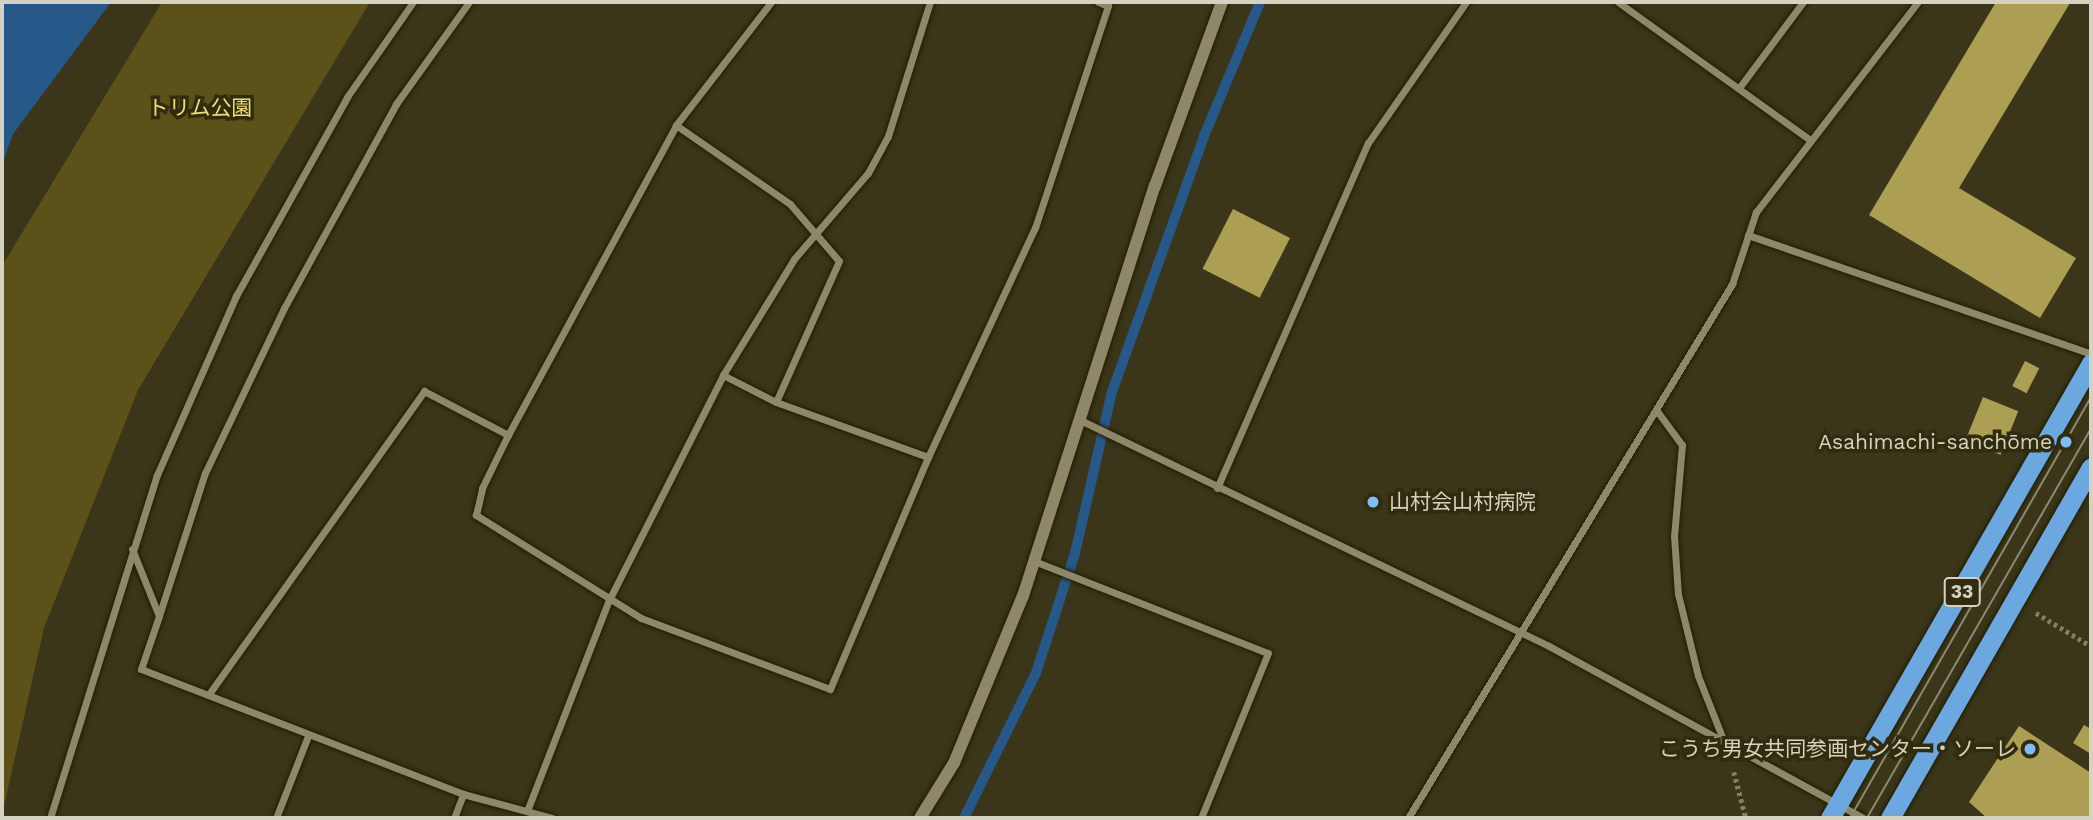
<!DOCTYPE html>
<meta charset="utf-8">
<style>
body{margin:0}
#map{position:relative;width:2093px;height:820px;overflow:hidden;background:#3b3619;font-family:"Work Sans","Noto Sans JP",sans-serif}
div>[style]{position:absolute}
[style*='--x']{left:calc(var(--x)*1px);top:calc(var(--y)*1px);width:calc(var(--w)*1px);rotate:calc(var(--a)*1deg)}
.green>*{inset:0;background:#5b5119}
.water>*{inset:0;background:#26598a}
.stream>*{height:10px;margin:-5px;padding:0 5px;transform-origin:5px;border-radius:5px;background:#26598a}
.building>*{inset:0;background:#ac9e53;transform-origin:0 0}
.path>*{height:4.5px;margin-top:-2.25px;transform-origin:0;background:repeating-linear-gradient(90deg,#837f67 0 3.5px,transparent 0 7px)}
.roads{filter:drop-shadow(0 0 2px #221d01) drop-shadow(0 0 2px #221d01)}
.minor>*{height:7px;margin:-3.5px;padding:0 3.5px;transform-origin:3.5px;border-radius:3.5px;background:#8e8868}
.tertiary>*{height:12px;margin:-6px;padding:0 6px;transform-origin:6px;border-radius:6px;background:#8e8868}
.trunk>*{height:19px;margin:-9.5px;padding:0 9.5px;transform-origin:9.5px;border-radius:9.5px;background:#6ba8e0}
.tram>*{height:2px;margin:-1px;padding:0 1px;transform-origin:1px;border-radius:1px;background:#8c8872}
.dots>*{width:19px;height:19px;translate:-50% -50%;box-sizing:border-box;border:4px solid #312c0e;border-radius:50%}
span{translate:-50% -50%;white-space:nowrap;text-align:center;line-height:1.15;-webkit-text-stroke:7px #312c0e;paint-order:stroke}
.shield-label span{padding:2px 5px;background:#312c0e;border:2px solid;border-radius:5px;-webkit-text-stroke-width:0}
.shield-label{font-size:19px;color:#d5d2c1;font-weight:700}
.park-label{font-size:21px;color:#efdc73}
.poi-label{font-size:21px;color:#d5d2c1}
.right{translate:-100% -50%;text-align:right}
.left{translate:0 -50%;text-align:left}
.frame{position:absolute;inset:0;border:4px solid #d5d2c1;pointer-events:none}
</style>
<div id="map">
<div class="green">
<div style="clip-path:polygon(162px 2px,370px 2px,138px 390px,44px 628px,2px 815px,2px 266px)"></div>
</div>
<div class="water">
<div style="clip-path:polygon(2px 2px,111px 2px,13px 134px,2px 164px)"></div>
</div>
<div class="stream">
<div style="--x:964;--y:818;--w:162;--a:-63.6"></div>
<div style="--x:1036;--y:673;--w:126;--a:-72"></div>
<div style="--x:1075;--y:553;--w:165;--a:-77.1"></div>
<div style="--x:1112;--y:392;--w:272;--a:-70.2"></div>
<div style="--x:1204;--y:136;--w:145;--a:-67.3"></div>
</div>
<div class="building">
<div style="clip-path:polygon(1996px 2px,2070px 3px,1959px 188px,2076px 258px,2040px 318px,1869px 215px)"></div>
<div style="left:1233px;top:209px;width:64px;height:67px;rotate:27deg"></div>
<div style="left:2025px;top:361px;width:16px;height:28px;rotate:27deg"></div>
<div style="left:1983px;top:397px;width:38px;height:47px;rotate:22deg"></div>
<div style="clip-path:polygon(2084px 725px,2091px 729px,2091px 754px,2073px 743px)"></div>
<div style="clip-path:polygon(2019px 726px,2091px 773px,2091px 818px,1987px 818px,1969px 802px)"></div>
</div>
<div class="path">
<div style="--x:2036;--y:613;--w:64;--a:31"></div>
<div style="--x:1734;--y:772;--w:48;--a:75.4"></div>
</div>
<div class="roads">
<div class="minor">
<div style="--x:1618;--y:2;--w:236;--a:35.7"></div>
<div style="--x:1739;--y:88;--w:107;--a:-53.3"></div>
<div style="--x:676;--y:125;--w:155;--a:-52.3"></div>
<div style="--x:1748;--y:235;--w:363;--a:19.1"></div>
<div style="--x:723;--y:375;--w:59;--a:27"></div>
<div style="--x:776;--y:402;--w:162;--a:19.9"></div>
<div style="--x:928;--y:457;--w:252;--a:112.9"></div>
<div style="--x:830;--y:689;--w:202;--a:-159.4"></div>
<div style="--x:641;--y:618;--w:195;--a:-148"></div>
<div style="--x:476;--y:515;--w:28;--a:-77"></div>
<div style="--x:482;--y:488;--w:59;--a:-63.9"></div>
<div style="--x:508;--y:435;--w:353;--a:-61.5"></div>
<div style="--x:676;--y:125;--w:139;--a:34.7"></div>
<div style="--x:790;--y:204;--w:75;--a:49.3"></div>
<div style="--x:839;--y:261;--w:154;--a:114.1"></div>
<div style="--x:1657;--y:411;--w:42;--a:53.7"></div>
<div style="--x:1682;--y:445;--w:91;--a:95"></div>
<div style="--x:1674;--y:536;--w:58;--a:86.1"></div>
<div style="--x:1678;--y:594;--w:84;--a:76.3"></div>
<div style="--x:1698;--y:676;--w:68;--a:68.4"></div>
<div style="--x:1078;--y:419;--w:523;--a:25.73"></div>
<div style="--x:1549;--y:646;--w:358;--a:28.7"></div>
<div style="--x:928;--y:457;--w:253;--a:-65"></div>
<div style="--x:1035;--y:228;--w:234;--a:-71.8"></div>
<div style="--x:1108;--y:6;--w:11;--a:-158"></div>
<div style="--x:1217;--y:488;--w:377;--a:-66.4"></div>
<div style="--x:1368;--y:143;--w:172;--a:-55.2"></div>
<div style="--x:132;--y:549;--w:72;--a:68.1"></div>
<div style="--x:159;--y:616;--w:56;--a:108.8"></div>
<div style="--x:141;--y:669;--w:345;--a:21.2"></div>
<div style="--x:463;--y:794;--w:92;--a:15.1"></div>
<div style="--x:1034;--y:561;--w:251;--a:21.5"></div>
<div style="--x:1268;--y:653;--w:178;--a:112.1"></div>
<div style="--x:159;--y:616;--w:150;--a:-72.2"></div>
<div style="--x:205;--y:473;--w:183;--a:-64.4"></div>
<div style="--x:284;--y:308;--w:233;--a:-61.2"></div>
<div style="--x:396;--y:104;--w:125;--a:-54.4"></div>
<div style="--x:209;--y:694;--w:372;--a:-54.6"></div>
<div style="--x:424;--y:391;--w:95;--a:27.6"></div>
<div style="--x:527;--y:811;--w:226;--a:-68.8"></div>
<div style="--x:609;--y:600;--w:252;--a:-63.1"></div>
<div style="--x:723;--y:375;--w:136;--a:-58.5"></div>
<div style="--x:794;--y:259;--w:113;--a:-49.3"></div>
<div style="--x:868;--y:173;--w:42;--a:-61.6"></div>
<div style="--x:888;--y:136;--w:140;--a:-72.6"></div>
<div style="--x:50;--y:818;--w:359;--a:-72.7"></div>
<div style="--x:157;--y:475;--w:196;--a:-66.2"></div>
<div style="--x:236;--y:296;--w:228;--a:-60.8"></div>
<div style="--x:347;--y:97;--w:116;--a:-55.2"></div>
<div style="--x:276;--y:818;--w:88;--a:-68.7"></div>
<div style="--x:454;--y:818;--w:26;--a:-69"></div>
<div style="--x:1408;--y:818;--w:625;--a:-58.75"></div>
<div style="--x:1732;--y:284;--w:76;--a:-71.6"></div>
<div style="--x:1756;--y:212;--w:265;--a:-52.4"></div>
</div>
<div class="tertiary">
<div style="--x:920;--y:818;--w:65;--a:-58.3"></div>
<div style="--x:954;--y:763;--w:181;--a:-67.6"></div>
<div style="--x:1023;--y:596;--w:431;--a:-72.2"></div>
<div style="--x:1155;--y:186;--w:196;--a:-70"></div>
</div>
<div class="trunk">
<div style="--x:1830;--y:818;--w:525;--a:-60.16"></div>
<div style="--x:1890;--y:818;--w:404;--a:-60.2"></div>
</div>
</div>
<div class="tram">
<div style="--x:1850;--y:818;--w:484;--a:-60.2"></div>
<div style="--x:1867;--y:818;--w:450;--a:-60.1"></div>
</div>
<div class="dots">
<div style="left:2066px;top:442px;background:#81bcfa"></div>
<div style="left:1373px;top:502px;background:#81bcfa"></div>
<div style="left:2030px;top:749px;background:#81bcfa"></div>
</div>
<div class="shield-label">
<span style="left:1962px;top:592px">33</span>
</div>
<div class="park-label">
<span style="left:200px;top:108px">トリム公園</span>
</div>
<div class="poi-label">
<span class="right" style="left:2052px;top:442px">Asahimachi-sanchōme</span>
<span class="left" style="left:1389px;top:502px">山村会山村病院</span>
<span class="right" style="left:2016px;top:749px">こうち男女共同参画センター・ソーレ</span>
</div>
<div class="frame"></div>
</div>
